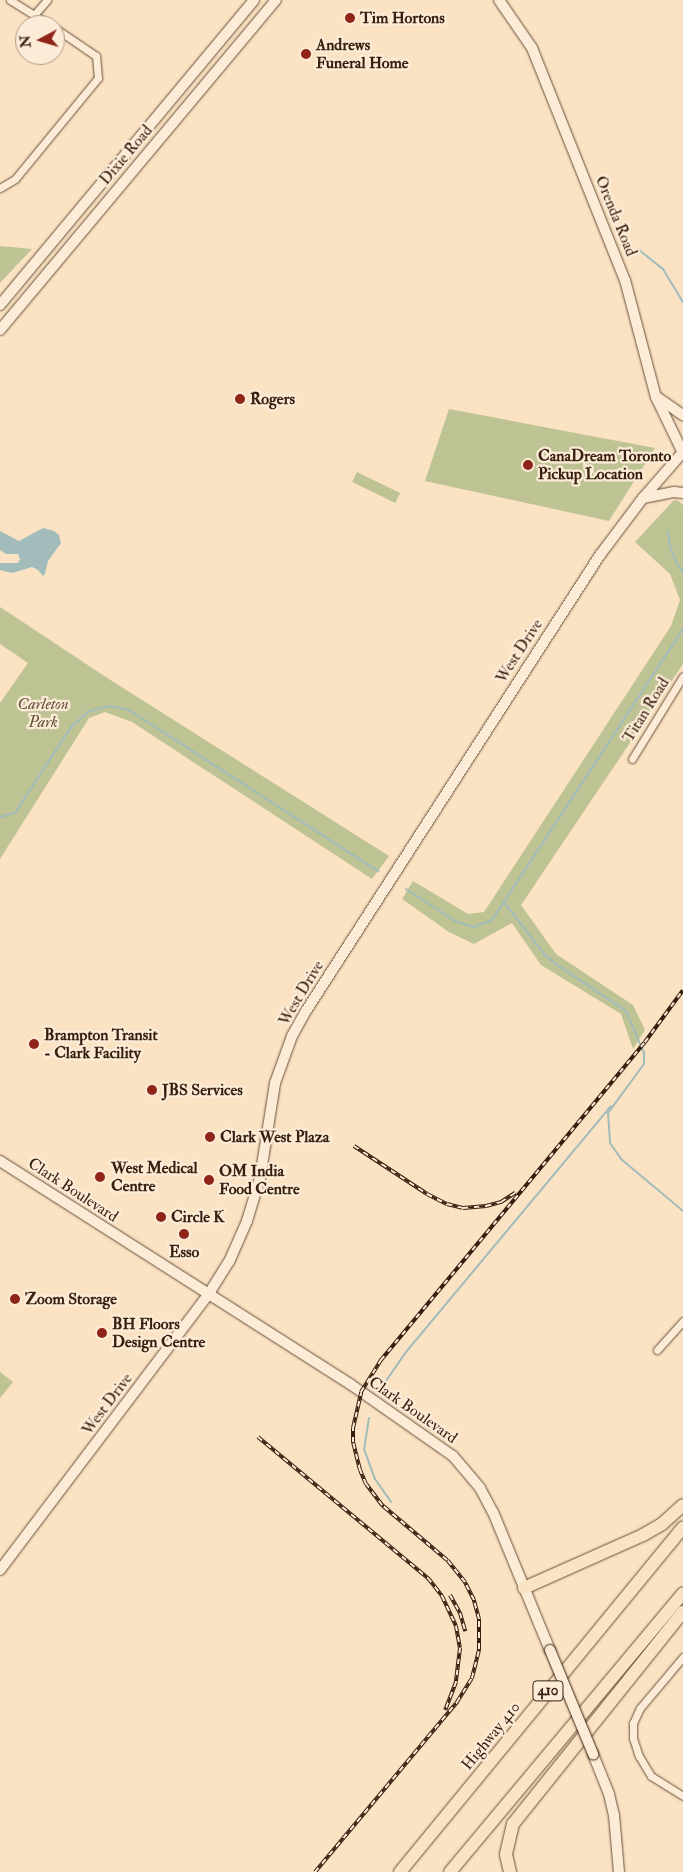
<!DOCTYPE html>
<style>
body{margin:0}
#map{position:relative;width:683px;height:1872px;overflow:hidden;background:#fae2c2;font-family:"IM FELL Double Pica",serif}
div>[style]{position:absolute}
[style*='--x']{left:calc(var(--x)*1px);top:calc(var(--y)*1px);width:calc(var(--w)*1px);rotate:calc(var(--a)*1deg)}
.green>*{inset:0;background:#bec394;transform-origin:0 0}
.water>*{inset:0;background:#a1bcbb}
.stream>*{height:2px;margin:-1px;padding:0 1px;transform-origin:1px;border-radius:1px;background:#a1bcbb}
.roads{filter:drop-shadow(0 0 1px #684f3b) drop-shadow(0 0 1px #684f3b)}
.street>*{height:7px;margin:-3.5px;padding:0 3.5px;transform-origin:3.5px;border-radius:3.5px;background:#fcecd7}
.secondary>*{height:10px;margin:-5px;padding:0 5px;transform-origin:5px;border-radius:5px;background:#fcecd7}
.highway>*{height:12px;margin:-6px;padding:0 6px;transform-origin:6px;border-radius:6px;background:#fae2c2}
.rail>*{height:4px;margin-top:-2px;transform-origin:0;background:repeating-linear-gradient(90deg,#fcecd7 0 5.5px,#371e0e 0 11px);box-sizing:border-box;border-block:1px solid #371e0e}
.bridges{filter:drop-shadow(0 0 1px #371e0e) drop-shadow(0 0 1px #371e0e)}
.secondary-bridge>*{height:10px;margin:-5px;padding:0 5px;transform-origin:5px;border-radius:5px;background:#fcecd7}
.dots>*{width:14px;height:14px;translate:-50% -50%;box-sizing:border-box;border:2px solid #fcecd7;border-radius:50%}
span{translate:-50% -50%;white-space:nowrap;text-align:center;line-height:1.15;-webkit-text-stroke:4.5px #fcecd7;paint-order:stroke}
.shield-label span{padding:1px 4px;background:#fcecd7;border:1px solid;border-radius:4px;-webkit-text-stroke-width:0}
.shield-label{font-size:15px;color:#371e0e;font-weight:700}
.poi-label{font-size:16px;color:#371e0e;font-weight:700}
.left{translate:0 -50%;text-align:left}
.street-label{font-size:16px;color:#371e0e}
.park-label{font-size:16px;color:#605036;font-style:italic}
.north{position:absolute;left:15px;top:15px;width:50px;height:50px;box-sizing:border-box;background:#fcecd7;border:1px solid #ad9a87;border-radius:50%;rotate:264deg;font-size:14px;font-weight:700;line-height:20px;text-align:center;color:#371e0e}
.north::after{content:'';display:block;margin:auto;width:18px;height:22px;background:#8f2418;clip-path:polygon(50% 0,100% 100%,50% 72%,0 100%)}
</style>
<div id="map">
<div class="green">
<div style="clip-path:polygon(0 246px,32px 249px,0 283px)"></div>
<div style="clip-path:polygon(449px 409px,655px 448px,609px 521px,425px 481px)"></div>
<div style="left:357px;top:472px;width:48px;height:11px;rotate:26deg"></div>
<div style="clip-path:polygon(677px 500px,683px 505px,683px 664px,521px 905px,556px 954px,633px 1005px,645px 1030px,633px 1049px,621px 1014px,541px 965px,512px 923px,474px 944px,449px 932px,402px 899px,413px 881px,468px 914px,484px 912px,671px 626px,680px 600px,670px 574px,635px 542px,673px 501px)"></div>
<div style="clip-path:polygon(0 607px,112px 681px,389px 856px,372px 879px,132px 722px,105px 712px,89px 718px,0 859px,0 703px,28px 663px,0 644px)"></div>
<div style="clip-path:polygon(0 1372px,13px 1382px,0 1398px)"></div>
</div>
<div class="water">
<div style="clip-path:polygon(43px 528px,54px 531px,59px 535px,61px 543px,48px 561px,45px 574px,43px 576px,38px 570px,32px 567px,12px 573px,0 570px,0 563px,18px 563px,20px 559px,18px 554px,6px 554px,0 550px,0 531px,19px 541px)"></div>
</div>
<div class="stream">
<div style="--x:638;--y:249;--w:32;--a:39"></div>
<div style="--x:663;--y:269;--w:39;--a:59"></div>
<div style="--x:668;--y:531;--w:16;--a:83"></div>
<div style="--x:670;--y:547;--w:18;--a:68"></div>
<div style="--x:677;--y:564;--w:10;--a:53"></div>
<div style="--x:0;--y:817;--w:16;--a:-15"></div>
<div style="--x:15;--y:813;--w:103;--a:-56.9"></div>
<div style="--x:71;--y:727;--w:24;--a:-42"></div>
<div style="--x:89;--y:711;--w:22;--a:-13"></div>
<div style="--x:110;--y:706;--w:19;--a:12"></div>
<div style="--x:129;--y:710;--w:297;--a:32.9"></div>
<div style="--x:406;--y:889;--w:59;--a:33.1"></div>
<div style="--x:455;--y:921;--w:20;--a:18"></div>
<div style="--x:474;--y:927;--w:19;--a:-21"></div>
<div style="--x:492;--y:920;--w:348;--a:-56.7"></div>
<div style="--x:504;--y:902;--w:66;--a:52.4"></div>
<div style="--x:544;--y:954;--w:17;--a:40"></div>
<div style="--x:557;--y:965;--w:83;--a:33.7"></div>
<div style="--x:626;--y:1011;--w:46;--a:66.8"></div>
<div style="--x:644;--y:1053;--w:11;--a:90"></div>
<div style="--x:644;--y:1064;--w:61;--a:126.3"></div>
<div style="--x:608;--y:1113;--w:30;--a:86"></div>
<div style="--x:610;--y:1143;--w:19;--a:55"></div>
<div style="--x:621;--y:1159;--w:81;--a:40"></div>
<div style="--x:379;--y:1391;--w:47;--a:-55.3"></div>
<div style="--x:406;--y:1352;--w:320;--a:-50.2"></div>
<div style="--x:369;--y:1418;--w:31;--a:99"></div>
<div style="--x:364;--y:1449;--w:32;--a:70"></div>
<div style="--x:375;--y:1479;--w:28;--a:55"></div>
</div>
<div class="roads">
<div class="street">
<div style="--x:10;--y:0;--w:47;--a:32"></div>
<div style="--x:34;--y:15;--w:20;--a:-49"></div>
<div style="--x:0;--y:188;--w:17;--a:-31"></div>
<div style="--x:15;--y:179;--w:131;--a:-50.6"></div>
<div style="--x:98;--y:78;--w:22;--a:-95"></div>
<div style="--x:96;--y:56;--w:50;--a:-145.7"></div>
<div style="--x:632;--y:759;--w:97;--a:-58.4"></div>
<div style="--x:657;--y:1350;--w:39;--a:-48"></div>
<div style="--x:683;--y:1657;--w:67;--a:130.1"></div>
<div style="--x:640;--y:1708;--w:17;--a:115"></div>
<div style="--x:633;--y:1723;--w:15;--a:90"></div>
<div style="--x:633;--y:1738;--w:19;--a:72"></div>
<div style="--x:639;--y:1756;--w:23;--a:59"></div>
<div style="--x:651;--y:1776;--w:38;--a:32"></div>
</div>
<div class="secondary">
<div style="--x:499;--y:0;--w:58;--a:55.5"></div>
<div style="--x:532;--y:48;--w:250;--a:68.2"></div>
<div style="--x:625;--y:280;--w:121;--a:75.2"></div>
<div style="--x:656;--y:397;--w:62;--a:64.3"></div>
<div style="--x:0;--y:305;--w:397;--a:-50.2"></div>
<div style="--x:0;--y:330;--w:430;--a:-50.1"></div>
<div style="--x:657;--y:397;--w:32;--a:35"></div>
<div style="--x:643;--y:498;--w:32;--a:-11"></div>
<div style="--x:674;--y:492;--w:9;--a:6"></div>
<div style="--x:0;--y:1161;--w:415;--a:32.5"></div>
<div style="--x:350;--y:1384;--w:126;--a:35"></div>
<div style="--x:453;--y:1456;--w:42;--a:49.8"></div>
<div style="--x:480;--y:1488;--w:27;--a:62"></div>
<div style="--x:493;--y:1512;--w:149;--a:67.6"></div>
<div style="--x:0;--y:1570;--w:345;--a:-52.9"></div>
<div style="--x:208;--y:1295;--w:39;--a:-58"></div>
<div style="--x:229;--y:1262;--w:45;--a:-66.3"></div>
<div style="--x:247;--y:1221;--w:45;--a:-73.2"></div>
<div style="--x:260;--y:1178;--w:96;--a:-81"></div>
<div style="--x:275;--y:1083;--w:50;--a:-70.1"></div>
<div style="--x:292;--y:1036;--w:29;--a:-61"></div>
<div style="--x:306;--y:1011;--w:543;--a:-57.19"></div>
<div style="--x:600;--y:555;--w:71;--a:-53"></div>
<div style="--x:643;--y:498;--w:61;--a:-49"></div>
<div style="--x:593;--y:1754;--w:43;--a:68.2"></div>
<div style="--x:609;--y:1794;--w:22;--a:77"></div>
<div style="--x:614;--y:1815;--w:57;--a:85"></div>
</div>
<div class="highway">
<div style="--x:524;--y:1588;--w:130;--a:-24"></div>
<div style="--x:643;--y:1535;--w:22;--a:-30"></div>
<div style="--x:662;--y:1524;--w:28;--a:-42"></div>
<div style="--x:400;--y:1872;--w:446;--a:-50.6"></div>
<div style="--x:450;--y:1872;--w:363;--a:-50.1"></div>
<div style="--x:510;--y:1872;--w:18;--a:-103"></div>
<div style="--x:506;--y:1854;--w:31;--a:-77"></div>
<div style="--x:513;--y:1824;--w:272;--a:-51.3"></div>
</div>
</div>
<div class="rail">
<div style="--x:354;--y:1146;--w:87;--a:33.3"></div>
<div style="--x:427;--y:1194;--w:22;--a:27"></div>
<div style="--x:447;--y:1204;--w:16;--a:14"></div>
<div style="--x:463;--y:1208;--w:23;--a:-5"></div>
<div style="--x:486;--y:1206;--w:16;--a:-15"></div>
<div style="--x:501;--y:1202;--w:17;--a:-33"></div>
<div style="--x:258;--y:1437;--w:221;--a:39.7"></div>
<div style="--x:428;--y:1578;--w:23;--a:52"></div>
<div style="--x:442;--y:1596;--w:33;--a:65"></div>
<div style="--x:456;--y:1626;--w:22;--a:80"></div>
<div style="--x:460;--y:1648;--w:34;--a:97"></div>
<div style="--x:456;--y:1682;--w:30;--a:111"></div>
<div style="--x:450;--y:1595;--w:21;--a:61"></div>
<div style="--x:460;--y:1613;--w:19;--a:74"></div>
<div style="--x:315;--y:1872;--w:222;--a:-50.1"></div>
<div style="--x:457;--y:1702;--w:28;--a:-58"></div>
<div style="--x:472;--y:1678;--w:30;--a:-76"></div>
<div style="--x:479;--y:1649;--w:30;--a:-90"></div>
<div style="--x:479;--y:1619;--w:20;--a:-105"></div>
<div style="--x:474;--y:1600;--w:20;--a:-117"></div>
<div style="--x:465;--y:1582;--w:28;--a:-129"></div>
<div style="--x:447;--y:1560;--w:85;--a:-139.8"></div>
<div style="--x:382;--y:1505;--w:26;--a:-127"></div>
<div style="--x:366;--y:1484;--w:15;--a:-113"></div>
<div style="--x:360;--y:1470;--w:29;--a:-104"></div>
<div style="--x:353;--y:1442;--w:14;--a:-90"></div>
<div style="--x:353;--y:1428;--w:37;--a:-77"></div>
<div style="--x:361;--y:1392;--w:38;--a:-58"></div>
<div style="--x:381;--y:1360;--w:413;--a:-50.3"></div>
<div style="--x:645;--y:1042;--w:64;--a:-53.8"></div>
</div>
<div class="bridges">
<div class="secondary-bridge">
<div style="--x:550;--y:1650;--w:113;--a:67.5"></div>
</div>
</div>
<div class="dots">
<div style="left:350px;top:18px;background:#8f2418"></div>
<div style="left:306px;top:54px;background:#8f2418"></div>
<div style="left:240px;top:399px;background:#8f2418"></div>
<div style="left:528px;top:465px;background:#8f2418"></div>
<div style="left:34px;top:1044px;background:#8f2418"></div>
<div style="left:152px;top:1090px;background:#8f2418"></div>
<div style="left:210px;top:1137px;background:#8f2418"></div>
<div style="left:100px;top:1177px;background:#8f2418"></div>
<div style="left:209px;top:1180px;background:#8f2418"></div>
<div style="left:161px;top:1217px;background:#8f2418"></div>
<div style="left:184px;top:1234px;background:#8f2418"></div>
<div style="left:15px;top:1299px;background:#8f2418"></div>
<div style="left:102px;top:1333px;background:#8f2418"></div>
</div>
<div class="shield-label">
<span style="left:548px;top:1691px">410</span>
</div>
<div class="poi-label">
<span class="left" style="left:360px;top:18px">Tim Hortons</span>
<span class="left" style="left:316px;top:54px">Andrews<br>Funeral Home</span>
<span class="left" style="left:250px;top:399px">Rogers</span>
<span class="left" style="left:538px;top:465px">CanaDream Toronto<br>Pickup Location</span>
<span class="left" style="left:44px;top:1044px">Brampton Transit<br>- Clark Facility</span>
<span class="left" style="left:162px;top:1090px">JBS Services</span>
<span class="left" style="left:220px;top:1137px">Clark West Plaza</span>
<span class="left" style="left:111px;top:1177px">West Medical<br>Centre</span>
<span class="left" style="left:219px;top:1180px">OM India<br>Food Centre</span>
<span class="left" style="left:171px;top:1217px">Circle K</span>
<span style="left:184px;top:1252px">Esso</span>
<span class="left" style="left:25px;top:1299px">Zoom Storage</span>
<span class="left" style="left:112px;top:1333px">BH Floors<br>Design Centre</span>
</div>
<div class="street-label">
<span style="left:126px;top:155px;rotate:-50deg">Dixie Road</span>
<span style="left:616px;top:216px;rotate:68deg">Orenda Road</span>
<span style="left:519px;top:651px;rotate:-57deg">West Drive</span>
<span style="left:646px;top:710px;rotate:-58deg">Titan Road</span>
<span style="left:301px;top:993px;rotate:-59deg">West Drive</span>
<span style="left:73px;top:1190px;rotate:33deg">Clark Boulevard</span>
<span style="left:107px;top:1404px;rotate:-53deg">West Drive</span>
<span style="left:413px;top:1410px;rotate:35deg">Clark Boulevard</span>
<span style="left:491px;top:1736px;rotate:-51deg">Highway 410</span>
</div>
<div class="park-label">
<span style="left:43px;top:713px">Carleton<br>Park</span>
</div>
<div class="north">N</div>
</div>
